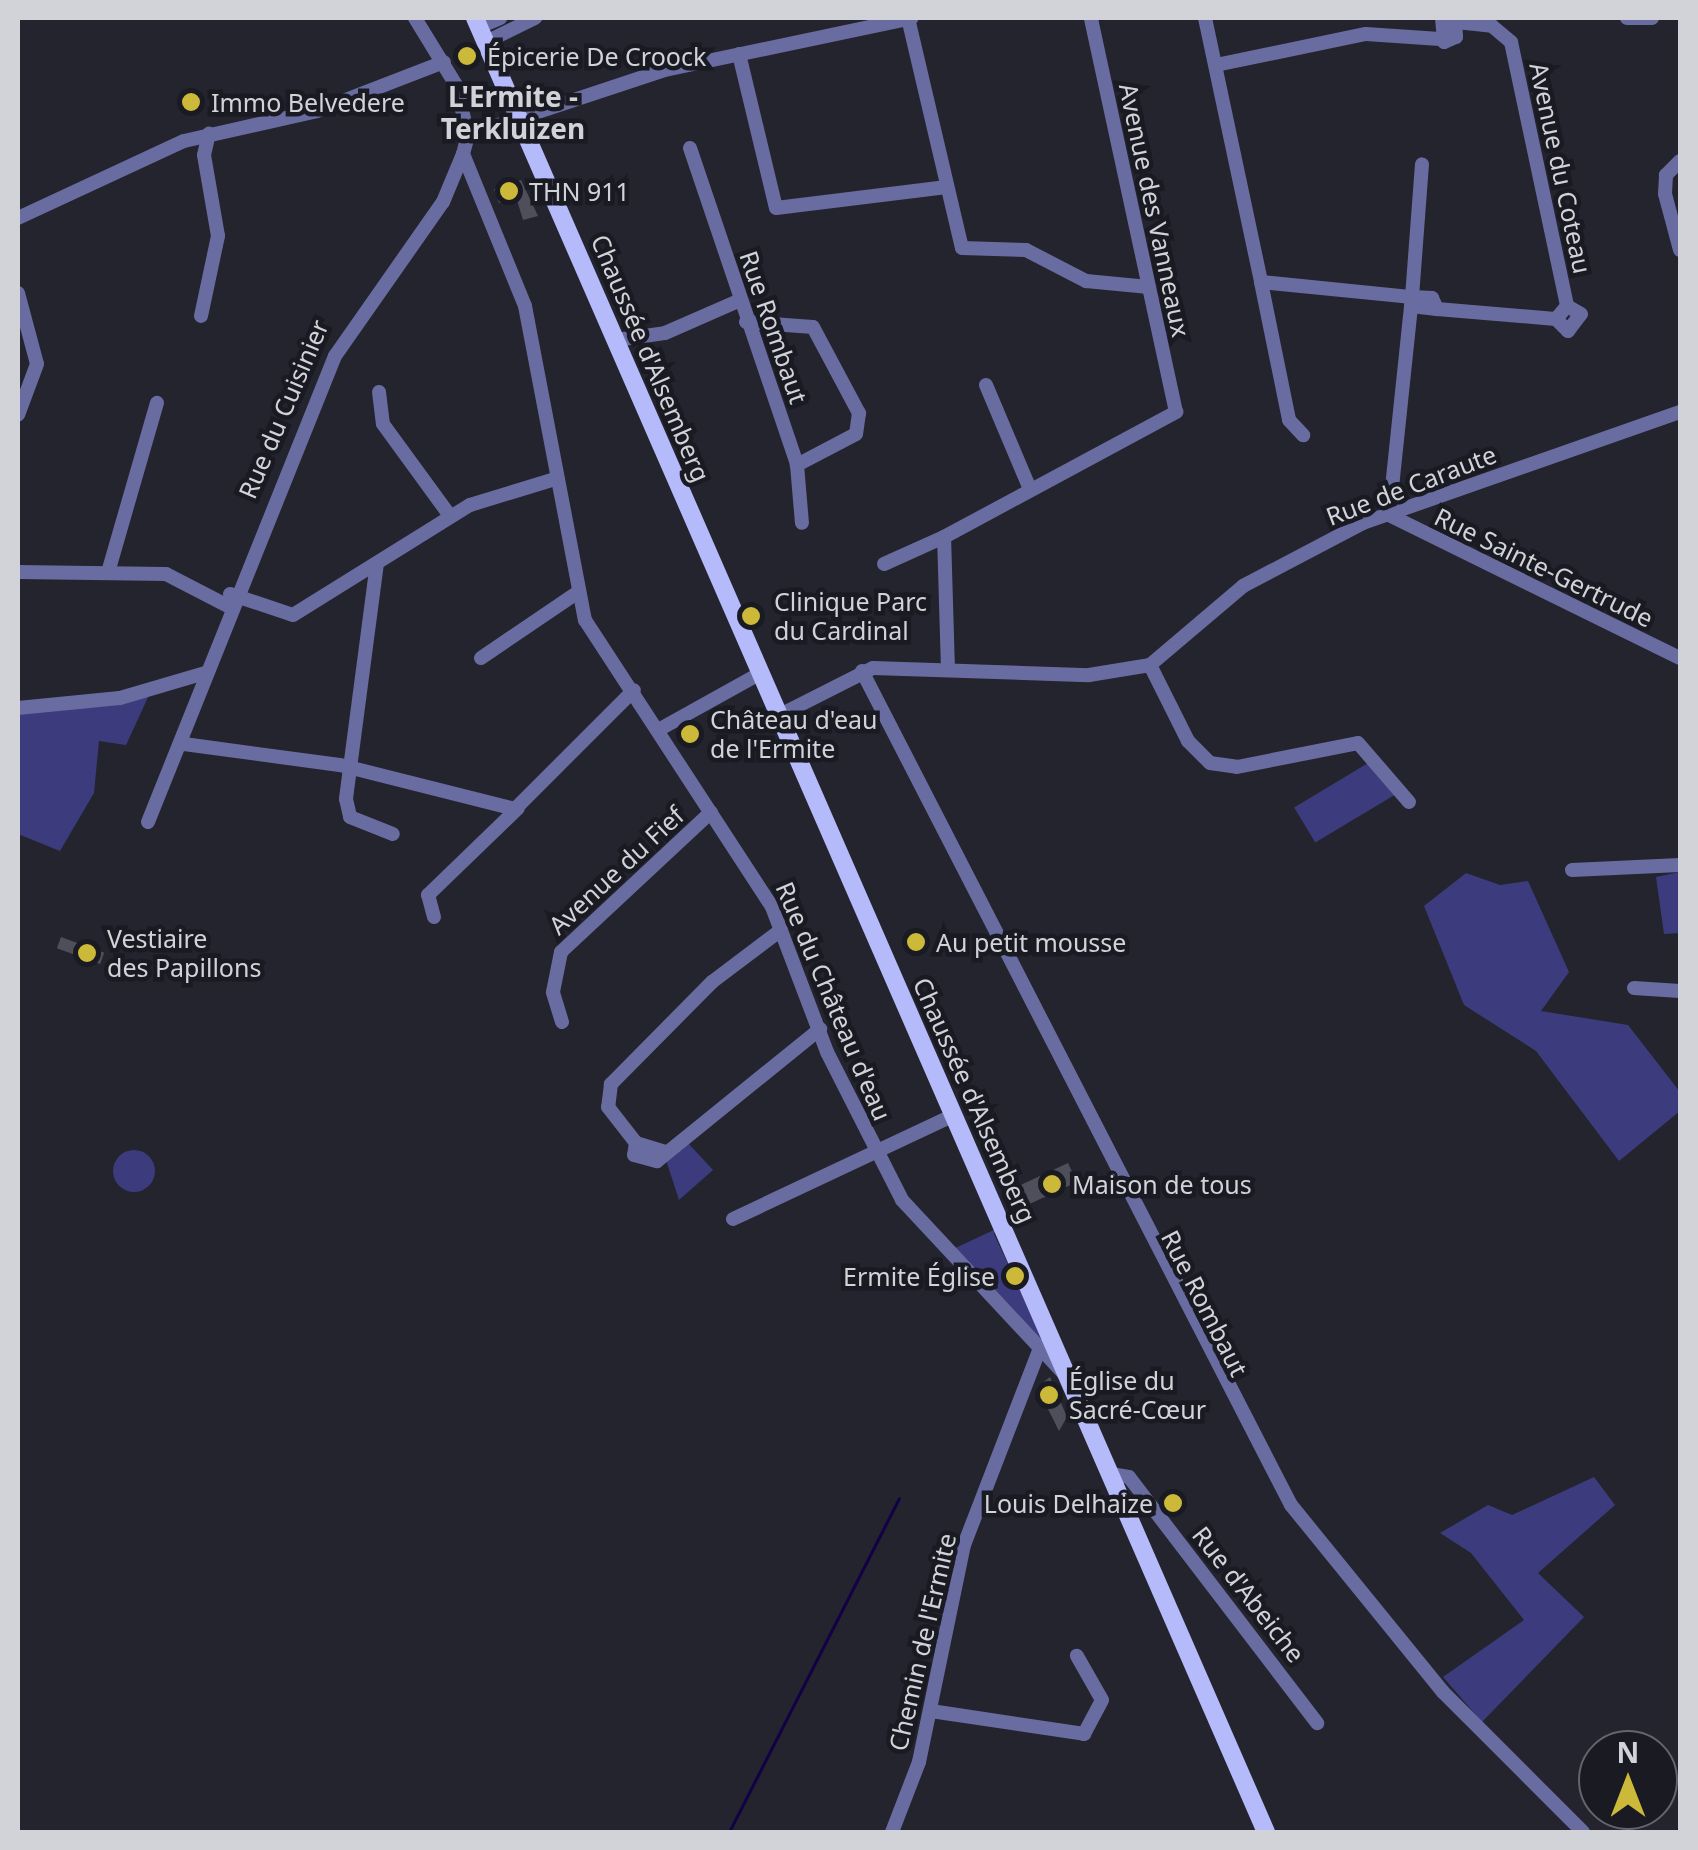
<!DOCTYPE html>
<meta charset="utf-8">
<style>
body{margin:0}
#map{position:relative;width:1698px;height:1850px;overflow:hidden;background:#23242d;font-family:"Noto Sans",sans-serif}
div>[style]{position:absolute}
[style*='--x']{left:calc(var(--x)*1px);top:calc(var(--y)*1px);width:calc(var(--w)*1px);rotate:calc(var(--a)*1deg)}
.green>*{inset:0;background:#3c3b7d;transform-origin:0 0}
.round{border-radius:50%}
.stream>*{height:2.5px;margin:-1.25px;padding:0 1.25px;transform-origin:1.25px;border-radius:1.25px;background:#120147}
.building>*{inset:0;background:#4e4f5a;transform-origin:0 0}
.minor>*{height:14px;margin:-7px;padding:0 7px;transform-origin:7px;border-radius:7px;background:#696ca0}
.major>*{height:18px;margin:-9px;padding:0 9px;transform-origin:9px;border-radius:9px;background:#b5bafa}
.dots>*{width:28px;height:28px;translate:-50% -50%;box-sizing:border-box;border:5px solid #1a1a23;border-radius:50%}
span{translate:-50% -50%;white-space:nowrap;text-align:center;line-height:1.15;-webkit-text-stroke:9px #1a1a23;paint-order:stroke}
.poi-label{font-size:25px;color:#d2d3d9}
.left{translate:0 -50%;text-align:left}
.right{translate:-100% -50%;text-align:right}
.street-label{font-size:25px;color:#d2d3d9}
.neighbourhood-label{font-size:28px;color:#d2d3d9;font-weight:700}
.frame{position:absolute;inset:0;border:20px solid #d2d3d9;pointer-events:none}
.north{position:absolute;left:1578px;top:1730px;width:100px;height:100px;box-sizing:border-box;background:#1a1a23;border:2px solid #64646c;border-radius:50%;rotate:0deg;font-size:28px;font-weight:700;line-height:40px;text-align:center;color:#d2d3d9}
.north::after{content:'';display:block;margin:auto;width:35px;height:45px;background:#ccb939;clip-path:polygon(50% 0,100% 100%,50% 72%,0 100%)}
</style>
<div id="map">
<div class="green">
<div style="clip-path:polygon(150px 693px,126px 745px,99px 741px,94px 793px,60px 851px,18px 834px,18px 713px)"></div>
<div style="left:1373px;top:760px;width:41px;height:92px;rotate:59deg"></div>
<div style="clip-path:polygon(1680px 872px,1680px 933px,1664px 934px,1656px 877px)"></div>
<div style="clip-path:polygon(1466px 873px,1500px 885px,1528px 881px,1569px 972px,1541px 1011px,1628px 1025px,1680px 1092px,1680px 1111px,1619px 1161px,1536px 1051px,1464px 1005px,1424px 906px)"></div>
<div style="clip-path:polygon(688px 1143px,713px 1170px,679px 1200px,666px 1160px)"></div>
<div class="round" style="left:113px;top:1150px;width:42px;height:42px"></div>
<div style="clip-path:polygon(996px 1229px,994px 1234px,1046px 1345px,951px 1250px)"></div>
<div style="clip-path:polygon(1594px 1477px,1615px 1505px,1538px 1573px,1584px 1617px,1482px 1722px,1443px 1677px,1524px 1620px,1471px 1553px,1440px 1533px,1488px 1505px,1512px 1515px)"></div>
</div>
<div class="stream">
<div style="--x:729;--y:1832;--w:374;--a:-63"></div>
<div style="--x:1676;--y:1832;--w:6;--a:-45"></div>
</div>
<div class="building">
<div style="clip-path:polygon(521px 180px,538px 216px,523px 220px,516px 197px,499px 203px,494px 189px)"></div>
<div style="left:61px;top:937px;width:46px;height:12px;rotate:20deg"></div>
<div style="left:1068px;top:1163px;width:21px;height:54px;rotate:65deg"></div>
<div style="clip-path:polygon(1050px 1377px,1067px 1417px,1059px 1431px,1037px 1387px)"></div>
</div>
<div class="minor">
<div style="--x:908;--y:18;--w:236;--a:76.8"></div>
<div style="--x:962;--y:248;--w:64;--a:1.8"></div>
<div style="--x:1026;--y:250;--w:68;--a:27.3"></div>
<div style="--x:1086;--y:281;--w:63;--a:5.4"></div>
<div style="--x:1205;--y:18;--w:270;--a:78"></div>
<div style="--x:1261;--y:282;--w:152;--a:5.7"></div>
<div style="--x:1412;--y:297;--w:219;--a:96"></div>
<div style="--x:1389;--y:515;--w:324;--a:26.2"></div>
<div style="--x:1442;--y:18;--w:24;--a:85"></div>
<div style="--x:1444;--y:42;--w:13;--a:-23"></div>
<div style="--x:1456;--y:37;--w:19;--a:-93"></div>
<div style="--x:1627;--y:18;--w:25;--a:0"></div>
<div style="--x:1456;--y:22;--w:36;--a:6"></div>
<div style="--x:1492;--y:26;--w:25;--a:40"></div>
<div style="--x:1511;--y:42;--w:270;--a:78"></div>
<div style="--x:479;--y:27;--w:23;--a:-23"></div>
<div style="--x:486;--y:42;--w:55;--a:-26.1"></div>
<div style="--x:739;--y:54;--w:158;--a:76.5"></div>
<div style="--x:776;--y:208;--w:172;--a:-7"></div>
<div style="--x:1216;--y:65;--w:153;--a:-11.7"></div>
<div style="--x:1366;--y:34;--w:74;--a:3.9"></div>
<div style="--x:468;--y:135;--w:207;--a:-18.3"></div>
<div style="--x:665;--y:70;--w:252;--a:-11.9"></div>
<div style="--x:690;--y:148;--w:335;--a:71.3"></div>
<div style="--x:797;--y:465;--w:58;--a:85.1"></div>
<div style="--x:463;--y:154;--w:164;--a:67.8"></div>
<div style="--x:525;--y:306;--w:320;--a:79.2"></div>
<div style="--x:585;--y:620;--w:343;--a:56.9"></div>
<div style="--x:772;--y:907;--w:155;--a:69.2"></div>
<div style="--x:827;--y:1052;--w:166;--a:63.1"></div>
<div style="--x:902;--y:1200;--w:245;--a:47"></div>
<div style="--x:1680;--y:161;--w:20;--a:135"></div>
<div style="--x:1666;--y:175;--w:19;--a:93"></div>
<div style="--x:1665;--y:194;--w:58;--a:75"></div>
<div style="--x:18;--y:218;--w:183;--a:-24.9"></div>
<div style="--x:184;--y:141;--w:136;--a:-12.7"></div>
<div style="--x:317;--y:111;--w:136;--a:-21.1"></div>
<div style="--x:1261;--y:282;--w:141;--a:78.5"></div>
<div style="--x:1289;--y:420;--w:21;--a:47"></div>
<div style="--x:18;--y:293;--w:73;--a:75"></div>
<div style="--x:37;--y:364;--w:54;--a:110.4"></div>
<div style="--x:1411;--y:306;--w:26;--a:7"></div>
<div style="--x:1437;--y:309;--w:12;--a:-114"></div>
<div style="--x:1432;--y:298;--w:20;--a:-177"></div>
<div style="--x:1412;--y:297;--w:133;--a:-85.7"></div>
<div style="--x:1437;--y:309;--w:119;--a:4.8"></div>
<div style="--x:1556;--y:319;--w:17;--a:45"></div>
<div style="--x:1568;--y:331;--w:21;--a:-53"></div>
<div style="--x:1581;--y:314;--w:16;--a:-150"></div>
<div style="--x:1567;--y:306;--w:17;--a:130"></div>
<div style="--x:201;--y:316;--w:82;--a:-78"></div>
<div style="--x:218;--y:236;--w:82;--a:-99.8"></div>
<div style="--x:204;--y:155;--w:22;--a:-77"></div>
<div style="--x:746;--y:322;--w:67;--a:4.3"></div>
<div style="--x:813;--y:327;--w:98;--a:61.9"></div>
<div style="--x:859;--y:413;--w:21;--a:98"></div>
<div style="--x:856;--y:434;--w:67;--a:152.3"></div>
<div style="--x:616;--y:340;--w:49;--a:-8.1"></div>
<div style="--x:665;--y:333;--w:77;--a:-23.6"></div>
<div style="--x:986;--y:385;--w:113;--a:67.1"></div>
<div style="--x:379;--y:392;--w:32;--a:83"></div>
<div style="--x:383;--y:424;--w:114;--a:53.9"></div>
<div style="--x:377;--y:563;--w:238;--a:97.5"></div>
<div style="--x:346;--y:799;--w:18;--a:77"></div>
<div style="--x:350;--y:817;--w:46;--a:21.6"></div>
<div style="--x:884;--y:564;--w:66;--a:-24.2"></div>
<div style="--x:109;--y:569;--w:173;--a:-73.9"></div>
<div style="--x:18;--y:572;--w:148;--a:0.8"></div>
<div style="--x:166;--y:574;--w:74;--a:27.3"></div>
<div style="--x:230;--y:594;--w:66;--a:18.4"></div>
<div style="--x:293;--y:615;--w:208;--a:-31.9"></div>
<div style="--x:470;--y:505;--w:89;--a:-17"></div>
<div style="--x:481;--y:658;--w:114;--a:-34.2"></div>
<div style="--x:1150;--y:665;--w:85;--a:63.4"></div>
<div style="--x:1188;--y:741;--w:31;--a:45"></div>
<div style="--x:1210;--y:763;--w:27;--a:8"></div>
<div style="--x:1237;--y:767;--w:123;--a:-11.2"></div>
<div style="--x:1358;--y:743;--w:78;--a:49.2"></div>
<div style="--x:948;--y:670;--w:133;--a:-91.7"></div>
<div style="--x:944;--y:537;--w:264;--a:-28.3"></div>
<div style="--x:1176;--y:412;--w:403;--a:-102.2"></div>
<div style="--x:862;--y:671;--w:938;--a:62.78"></div>
<div style="--x:1291;--y:1505;--w:241;--a:50.9"></div>
<div style="--x:1443;--y:1692;--w:198;--a:45"></div>
<div style="--x:18;--y:708;--w:102;--a:-5.6"></div>
<div style="--x:120;--y:698;--w:89;--a:-16.4"></div>
<div style="--x:780;--y:715;--w:104;--a:-26.8"></div>
<div style="--x:873;--y:668;--w:216;--a:1.9"></div>
<div style="--x:1089;--y:675;--w:62;--a:-9.3"></div>
<div style="--x:1150;--y:665;--w:122;--a:-40.3"></div>
<div style="--x:1243;--y:586;--w:136;--a:-27.7"></div>
<div style="--x:1363;--y:523;--w:336;--a:-19.3"></div>
<div style="--x:660;--y:729;--w:115;--a:-29"></div>
<div style="--x:184;--y:744;--w:157;--a:7.7"></div>
<div style="--x:340;--y:765;--w:180;--a:14.1"></div>
<div style="--x:515;--y:809;--w:168;--a:-45"></div>
<div style="--x:148;--y:822;--w:502;--a:-68.14"></div>
<div style="--x:335;--y:356;--w:188;--a:-55"></div>
<div style="--x:443;--y:202;--w:52;--a:-67.4"></div>
<div style="--x:463;--y:154;--w:20;--a:-75"></div>
<div style="--x:468;--y:135;--w:51;--a:-103.5"></div>
<div style="--x:456;--y:85;--w:79;--a:-121.5"></div>
<div style="--x:1572;--y:870;--w:108;--a:-2.7"></div>
<div style="--x:434;--y:917;--w:23;--a:-105"></div>
<div style="--x:428;--y:895;--w:125;--a:-44"></div>
<div style="--x:781;--y:930;--w:86;--a:143"></div>
<div style="--x:712;--y:982;--w:144;--a:134.7"></div>
<div style="--x:611;--y:1084;--w:23;--a:97"></div>
<div style="--x:608;--y:1107;--w:46;--a:52.1"></div>
<div style="--x:636;--y:1143;--w:12;--a:99"></div>
<div style="--x:634;--y:1155;--w:24;--a:15"></div>
<div style="--x:657;--y:1161;--w:210;--a:-39"></div>
<div style="--x:1634;--y:988;--w:46;--a:3.7"></div>
<div style="--x:562;--y:1022;--w:31;--a:-107"></div>
<div style="--x:553;--y:992;--w:41;--a:-78.7"></div>
<div style="--x:561;--y:952;--w:205;--a:-43"></div>
<div style="--x:636;--y:1143;--w:30;--a:17"></div>
<div style="--x:733;--y:1219;--w:244;--a:-25.2"></div>
<div style="--x:1111;--y:1474;--w:18;--a:9"></div>
<div style="--x:1129;--y:1477;--w:310;--a:52.6"></div>
<div style="--x:931;--y:1711;--w:155;--a:8.5"></div>
<div style="--x:1084;--y:1734;--w:38;--a:-62"></div>
<div style="--x:1102;--y:1700;--w:51;--a:-119.6"></div>
<div style="--x:892;--y:1832;--w:75;--a:-68.9"></div>
<div style="--x:919;--y:1762;--w:222;--a:-78.3"></div>
<div style="--x:964;--y:1545;--w:208;--a:-68.9"></div>
</div>
<div class="major">
<div style="--x:475;--y:18;--w:1979;--a:66.44"></div>
</div>
<div class="dots">
<div style="left:467px;top:56px;background:#ccb939"></div>
<div style="left:191px;top:102px;background:#ccb939"></div>
<div style="left:509px;top:191px;background:#ccb939"></div>
<div style="left:751px;top:616px;background:#ccb939"></div>
<div style="left:690px;top:734px;background:#ccb939"></div>
<div style="left:916px;top:942px;background:#ccb939"></div>
<div style="left:87px;top:953px;background:#ccb939"></div>
<div style="left:1052px;top:1184px;background:#ccb939"></div>
<div style="left:1015px;top:1276px;background:#ccb939"></div>
<div style="left:1049px;top:1395px;background:#ccb939"></div>
<div style="left:1173px;top:1503px;background:#ccb939"></div>
</div>
<div class="poi-label">
<span class="left" style="left:487px;top:56px">Épicerie De Croock</span>
<span class="left" style="left:211px;top:102px">Immo Belvedere</span>
<span class="left" style="left:529px;top:191px">THN 911</span>
<span class="left" style="left:774px;top:616px">Clinique Parc<br>du Cardinal</span>
<span class="left" style="left:710px;top:734px">Château d'eau<br>de l'Ermite</span>
<span class="left" style="left:107px;top:953px">Vestiaire<br>des Papillons</span>
<span class="left" style="left:936px;top:942px">Au petit mousse</span>
<span class="left" style="left:1072px;top:1184px">Maison de tous</span>
<span class="right" style="left:995px;top:1276px">Ermite Église</span>
<span class="left" style="left:1069px;top:1395px">Église du<br>Sacré-Cœur</span>
<span class="right" style="left:1153px;top:1503px">Louis Delhaize</span>
</div>
<div class="street-label">
<span style="left:1561px;top:168px;rotate:78deg">Avenue du Coteau</span>
<span style="left:1155px;top:210px;rotate:78deg">Avenue des Vanneaux</span>
<span style="left:774px;top:327px;rotate:71deg">Rue Rombaut</span>
<span style="left:651px;top:358px;rotate:67deg">Chaussée d'Alsemberg</span>
<span style="left:283px;top:409px;rotate:-67deg">Rue du Cuisinier</span>
<span style="left:1411px;top:485px;rotate:-21deg">Rue de Caraute</span>
<span style="left:1544px;top:567px;rotate:26deg">Rue Sainte-Gertrude</span>
<span style="left:616px;top:870px;rotate:-43deg">Avenue du Fief</span>
<span style="left:834px;top:1001px;rotate:67deg">Rue du Château d'eau</span>
<span style="left:975px;top:1100px;rotate:66deg">Chaussée d'Alsemberg</span>
<span style="left:1205px;top:1303px;rotate:63deg">Rue Rombaut</span>
<span style="left:1249px;top:1594px;rotate:52deg">Rue d'Abeiche</span>
<span style="left:922px;top:1642px;rotate:-77deg">Chemin de l'Ermite</span>
</div>
<div class="neighbourhood-label">
<span style="left:513px;top:112px">L'Ermite -<br>Terkluizen</span>
</div>
<div class="frame"></div>
<div class="north">N</div>
</div>
